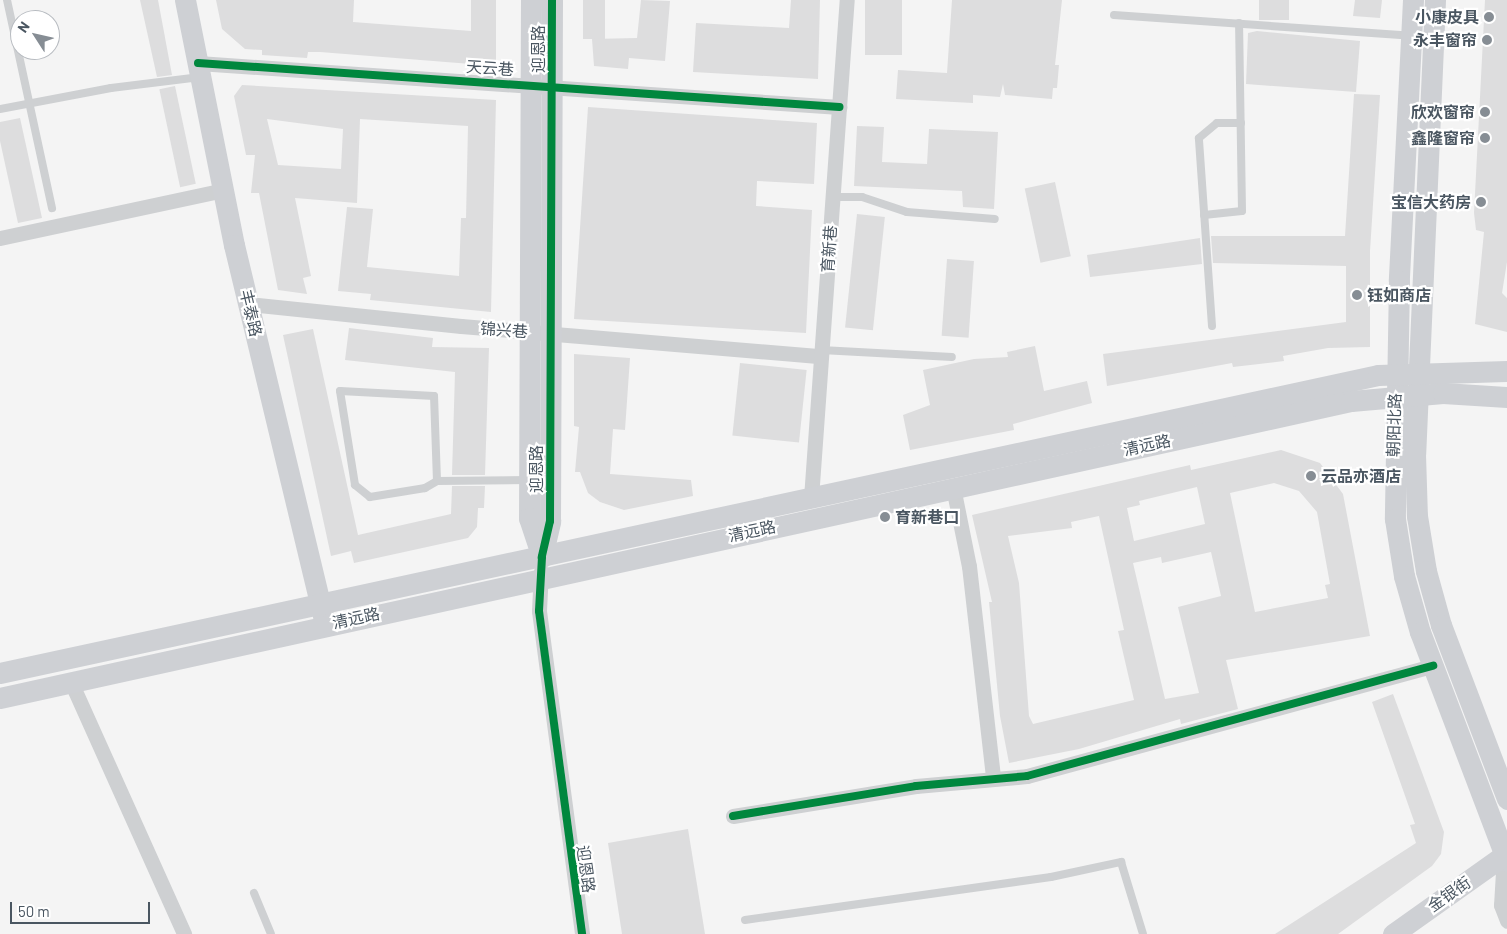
<!DOCTYPE html>
<meta charset="utf-8">
<style>
body{margin:0}
#map{position:relative;width:1507px;height:934px;overflow:hidden;background:#f4f4f4;font-family:Barlow,"Noto Sans SC",sans-serif}
div>[style]{position:absolute}
[style*='--x']{left:calc(var(--x)*1px);top:calc(var(--y)*1px);width:calc(var(--w)*1px);rotate:calc(var(--a)*1deg)}
.building>*{inset:0;background:#ddddde;transform-origin:0 0}
.lane>*{height:8px;margin:-4px;padding:0 4px;transform-origin:4px;border-radius:4px;background:#ced0d2}
.street>*{height:15px;margin:-7.5px;padding:0 7.5px;transform-origin:7.5px;border-radius:7.5px;background:#ced0d2}
.secondary>*{height:21px;margin:-10.5px;padding:0 10.5px;transform-origin:10.5px;border-radius:10.5px;background:#ced0d4}
.cycleway>*{height:8px;margin:-4px;padding:0 4px;transform-origin:4px;border-radius:4px;background:#00873e}
.dots>*{width:14px;height:14px;translate:-50% -50%;box-sizing:border-box;border:2px solid #fff;border-radius:50%}
span{translate:-50% -50%;white-space:nowrap;text-align:center;line-height:1.15;-webkit-text-stroke:4.5px #fff;paint-order:stroke}
.poi-label{font-size:16px;color:#4a5661;font-weight:700}
.right{translate:-100% -50%;text-align:right}
.left{translate:0 -50%;text-align:left}
.street-label{font-size:16px;color:#4a5661}
.north{position:absolute;left:10px;top:10px;width:50px;height:50px;box-sizing:border-box;background:#fff;border:1px solid #b7bbc0;border-radius:50%;rotate:305deg;font-size:14px;font-weight:700;line-height:20px;text-align:center;color:#4a5661}
.north::after{content:'';display:block;margin:auto;width:18px;height:22px;background:#868d94;clip-path:polygon(50% 0,100% 100%,50% 72%,0 100%)}
.scale{position:absolute;left:10px;top:902px;width:140px;height:22px;box-sizing:border-box;border:2px solid #4a5661;border-top:0;padding-left:6px;font-size:15px;line-height:18px;white-space:nowrap;color:#4a5661;-webkit-text-stroke:4px #fff;paint-order:stroke}
</style>
<div id="map">
<div class="building">
<div style="clip-path:polygon(140px 0,158px 0,172px 75px,157px 77px)"></div>
<div style="clip-path:polygon(216px 0,354px 0,353px 22px,471px 31px,471px 0,496px 0,496px 66px,320px 52px,308px 52px,307px 58px,262px 55px,262px 50px,245px 49px,222px 29px)"></div>
<div style="left:583px;top:0;width:22px;height:39px"></div>
<div style="clip-path:polygon(641px 0,670px 1px,665px 61px,629px 58px,628px 69px,594px 66px,592px 39px,637px 38px)"></div>
<div style="clip-path:polygon(791px 0,820px 0,818px 79px,693px 72px,696px 23px,789px 28px)"></div>
<div style="left:865px;top:0;width:37px;height:55px"></div>
<div style="clip-path:polygon(952px 0,1062px 0,1055px 65px,1059px 65px,1057px 88px,1053px 88px,1052px 99px,1005px 95px,1003px 84px,1000px 97px,973px 95px,973px 103px,896px 99px,898px 70px,947px 73px)"></div>
<div style="left:1259px;top:0;width:30px;height:20px"></div>
<div style="clip-path:polygon(1355px 0,1382px 0,1380px 18px,1353px 16px)"></div>
<div style="clip-path:polygon(1485px 0,1507px 0,1507px 262px,1502px 293px,1507px 298px,1507px 332px,1475px 324px,1484px 232px,1476px 230px,1474px 213px)"></div>
<div style="clip-path:polygon(1257px 31px,1360px 41px,1356px 92px,1246px 84px,1248px 33px)"></div>
<div style="clip-path:polygon(evenodd,242px 85px,496px 100px,491px 312px,370px 300px,371px 294px,338px 291px,347px 207px,373px 209px,367px 267px,459px 276px,461px 218px,466px 218px,468px 126px,360px 119px,357px 203px,295px 198px,311px 276px,303px 278px,307px 294px,278px 290px,259px 193px,251px 193px,255px 155px,246px 155px,234px 96px,242px 85px,267px 119px,343px 129px,341px 169px,278px 165px,267px 119px)"></div>
<div style="left:175px;top:86px;width:100px;height:16px;rotate:78deg"></div>
<div style="clip-path:polygon(1354px 94px,1380px 95px,1370px 251px,1370px 347px,1328px 348px,1283px 356px,1284px 361px,1233px 367px,1232px 363px,1107px 386px,1103px 354px,1346px 322px,1346px 266px,1213px 263px,1211px 236px,1345px 236px)"></div>
<div style="clip-path:polygon(588px 107px,817px 123px,814px 184px,757px 181px,756px 206px,812px 210px,806px 333px,574px 319px)"></div>
<div style="clip-path:polygon(20px 118px,42px 218px,18px 223px,0 141px,0 122px)"></div>
<div style="clip-path:polygon(857px 126px,884px 127px,882px 162px,927px 164px,929px 129px,998px 132px,994px 209px,963px 207px,962px 191px,854px 186px)"></div>
<div style="left:1055px;top:182px;width:76px;height:31px;rotate:78deg"></div>
<div style="left:857px;top:214px;width:28px;height:114px;rotate:6deg"></div>
<div style="clip-path:polygon(1200px 238px,1202px 264px,1090px 277px,1087px 255px)"></div>
<div style="left:947px;top:259px;width:27px;height:77px;rotate:4deg"></div>
<div style="clip-path:polygon(349px 328px,433px 338px,432px 347px,489px 348px,485px 475px,452px 475px,455px 372px,345px 360px)"></div>
<div style="clip-path:polygon(313px 329px,358px 535px,451px 514px,452px 486px,485px 486px,484px 508px,478px 508px,477px 527px,468px 538px,354px 563px,351px 551px,331px 556px,283px 335px)"></div>
<div style="clip-path:polygon(1035px 346px,1044px 391px,1087px 381px,1092px 403px,1013px 424px,1014px 430px,910px 450px,903px 415px,930px 405px,923px 370px,974px 359px,1008px 357px,1007px 352px)"></div>
<div style="clip-path:polygon(574px 354px,630px 358px,625px 430px,613px 429px,610px 474px,691px 480px,693px 496px,624px 510px,600px 502px,588px 493px,580px 472px,575px 472px,579px 427px,574px 426px)"></div>
<div style="left:740px;top:363px;width:67px;height:73px;rotate:6deg"></div>
<div style="clip-path:polygon(evenodd,1281px 450px,1320px 463px,1343px 494px,1370px 636px,1226px 660px,1238px 709px,1181px 724px,1180px 719px,1079px 749px,1009px 763px,1000px 716px,989px 602px,992px 602px,972px 515px,1190px 465px,1191px 470px,1281px 450px,1274px 483px,1299px 491px,1317px 512px,1330px 584px,1325px 585px,1328px 598px,1255px 612px,1230px 493px,1274px 483px,1281px 450px,1197px 487px,1205px 524px,1134px 541px,1127px 508px,1140px 505px,1139px 501px,1197px 487px,1281px 450px,1099px 516px,1124px 630px,1118px 631px,1134px 700px,1033px 724px,1029px 716px,1019px 583px,1008px 536px,1072px 528px,1071px 522px,1099px 516px,1281px 450px,1211px 552px,1221px 596px,1178px 607px,1199px 693px,1165px 699px,1133px 563px,1161px 557px,1162px 563px,1211px 552px)"></div>
<div style="clip-path:polygon(1393px 694px,1444px 832px,1441px 854px,1432px 866px,1338px 934px,1275px 934px,1416px 843px,1410px 825px,1415px 824px,1372px 702px)"></div>
<div style="clip-path:polygon(688px 829px,705px 934px,622px 934px,608px 843px)"></div>
</div>
<div class="lane">
<div style="--x:7;--y:0;--w:213;--a:77.8"></div>
<div style="--x:1114;--y:15;--w:298;--a:4"></div>
<div style="--x:0;--y:109;--w:113;--a:-10.7"></div>
<div style="--x:111;--y:88;--w:90;--a:-7"></div>
<div style="--x:833;--y:197;--w:29;--a:0"></div>
<div style="--x:862;--y:197;--w:47;--a:18.4"></div>
<div style="--x:907;--y:212;--w:88;--a:4.5"></div>
<div style="--x:1204;--y:215;--w:38;--a:-6"></div>
<div style="--x:1242;--y:211;--w:188;--a:-90.9"></div>
<div style="--x:1212;--y:326;--w:188;--a:-94"></div>
<div style="--x:1199;--y:138;--w:23;--a:-40"></div>
<div style="--x:1217;--y:123;--w:24;--a:0"></div>
<div style="--x:821;--y:350;--w:131;--a:3.1"></div>
<div style="--x:437;--y:481;--w:85;--a:-92"></div>
<div style="--x:434;--y:396;--w:94;--a:-177"></div>
<div style="--x:340;--y:391;--w:95;--a:80.9"></div>
<div style="--x:355;--y:485;--w:19;--a:39"></div>
<div style="--x:370;--y:497;--w:56;--a:-9.3"></div>
<div style="--x:425;--y:488;--w:14;--a:-30"></div>
<div style="--x:437;--y:481;--w:91;--a:-0.6"></div>
<div style="--x:254;--y:893;--w:44;--a:67.5"></div>
<div style="--x:745;--y:920;--w:309;--a:-8"></div>
<div style="--x:1051;--y:877;--w:72;--a:-12.1"></div>
<div style="--x:1121;--y:862;--w:75;--a:73"></div>
</div>
<div class="street">
<div style="--x:198;--y:63;--w:643;--a:3.93"></div>
<div style="--x:0;--y:238;--w:229;--a:-12.1"></div>
<div style="--x:248;--y:304;--w:214;--a:5.9"></div>
<div style="--x:461;--y:326;--w:361;--a:4.8"></div>
<div style="--x:953;--y:487;--w:81;--a:78.6"></div>
<div style="--x:969;--y:566;--w:212;--a:83.5"></div>
<div style="--x:811;--y:498;--w:499;--a:-85.9"></div>
<div style="--x:541;--y:571;--w:40;--a:92.9"></div>
<div style="--x:539;--y:611;--w:326;--a:82.4"></div>
<div style="--x:71;--y:682;--w:276;--a:65.8"></div>
<div style="--x:733;--y:816;--w:185;--a:-9.3"></div>
<div style="--x:916;--y:786;--w:111;--a:-5.1"></div>
<div style="--x:1027;--y:776;--w:421;--a:-15.2"></div>
<div style="--x:1504;--y:855;--w:50;--a:93.4"></div>
<div style="--x:1501;--y:905;--w:17;--a:69"></div>
</div>
<div class="secondary">
<div style="--x:185;--y:0;--w:250;--a:78.7"></div>
<div style="--x:234;--y:245;--w:386;--a:76.5"></div>
<div style="--x:531;--y:0;--w:518;--a:90.22"></div>
<div style="--x:529;--y:518;--w:41;--a:71.6"></div>
<div style="--x:1413;--y:0;--w:281;--a:92.9"></div>
<div style="--x:1399;--y:281;--w:238;--a:91"></div>
<div style="--x:1395;--y:519;--w:58;--a:81"></div>
<div style="--x:1404;--y:576;--w:58;--a:74.1"></div>
<div style="--x:1420;--y:632;--w:245;--a:69.2"></div>
<div style="--x:1435;--y:0;--w:454;--a:92.5"></div>
<div style="--x:1415;--y:454;--w:62;--a:88.2"></div>
<div style="--x:1417;--y:516;--w:56;--a:80.7"></div>
<div style="--x:1426;--y:571;--w:56;--a:74.5"></div>
<div style="--x:1441;--y:625;--w:186;--a:69.2"></div>
<div style="--x:542;--y:557;--w:37;--a:-77"></div>
<div style="--x:550;--y:521;--w:521;--a:-89.78"></div>
<div style="--x:0;--y:673;--w:1410;--a:-12.2"></div>
<div style="--x:1378;--y:375;--w:129;--a:-1.8"></div>
<div style="--x:0;--y:698;--w:1383;--a:-12.4"></div>
<div style="--x:1351;--y:401;--w:92;--a:-5"></div>
<div style="--x:1443;--y:393;--w:64;--a:3.6"></div>
<div style="--x:1393;--y:934;--w:136;--a:-35.4"></div>
</div>
<div class="cycleway">
<div style="--x:552;--y:0;--w:521;--a:90.22"></div>
<div style="--x:550;--y:521;--w:37;--a:103"></div>
<div style="--x:542;--y:557;--w:54;--a:93.2"></div>
<div style="--x:539;--y:611;--w:326;--a:82.4"></div>
<div style="--x:198;--y:63;--w:643;--a:3.93"></div>
<div style="--x:733;--y:816;--w:185;--a:-9.3"></div>
<div style="--x:916;--y:786;--w:111;--a:-5.1"></div>
<div style="--x:1027;--y:776;--w:421;--a:-15.2"></div>
</div>
<div class="dots">
<div style="left:1489px;top:17px;background:#868d94"></div>
<div style="left:1487px;top:40px;background:#868d94"></div>
<div style="left:1485px;top:112px;background:#868d94"></div>
<div style="left:1485px;top:138px;background:#868d94"></div>
<div style="left:1481px;top:202px;background:#868d94"></div>
<div style="left:1357px;top:295px;background:#868d94"></div>
<div style="left:1311px;top:476px;background:#868d94"></div>
<div style="left:885px;top:517px;background:#868d94"></div>
</div>
<div class="poi-label">
<span class="right" style="left:1479px;top:17px">小康皮具</span>
<span class="right" style="left:1477px;top:40px">永丰窗帘</span>
<span class="right" style="left:1475px;top:112px">欣欢窗帘</span>
<span class="right" style="left:1475px;top:138px">鑫隆窗帘</span>
<span class="right" style="left:1471px;top:202px">宝信大药房</span>
<span class="left" style="left:1367px;top:295px">钰如商店</span>
<span class="left" style="left:1321px;top:476px">云品亦酒店</span>
<span class="left" style="left:895px;top:517px">育新巷口</span>
</div>
<div class="street-label">
<span style="left:538px;top:49px;rotate:-90deg">迎恩路</span>
<span style="left:490px;top:68px;rotate:4deg">天云巷</span>
<span style="left:829px;top:249px;rotate:-86deg">育新巷</span>
<span style="left:251px;top:313px;rotate:77deg">丰泰路</span>
<span style="left:504px;top:330px;rotate:4deg">锦兴巷</span>
<span style="left:1394px;top:425px;rotate:-88deg">朝阳北路</span>
<span style="left:1147px;top:445px;rotate:-12deg">清远路</span>
<span style="left:536px;top:469px;rotate:-90deg">迎恩路</span>
<span style="left:752px;top:531px;rotate:-12deg">清远路</span>
<span style="left:356px;top:618px;rotate:-12deg">清远路</span>
<span style="left:586px;top:869px;rotate:82deg">迎恩路</span>
<span style="left:1449px;top:894px;rotate:-35deg">金银街</span>
</div>
<div class="north">N</div>
<div class="scale">50 m</div>
</div>
